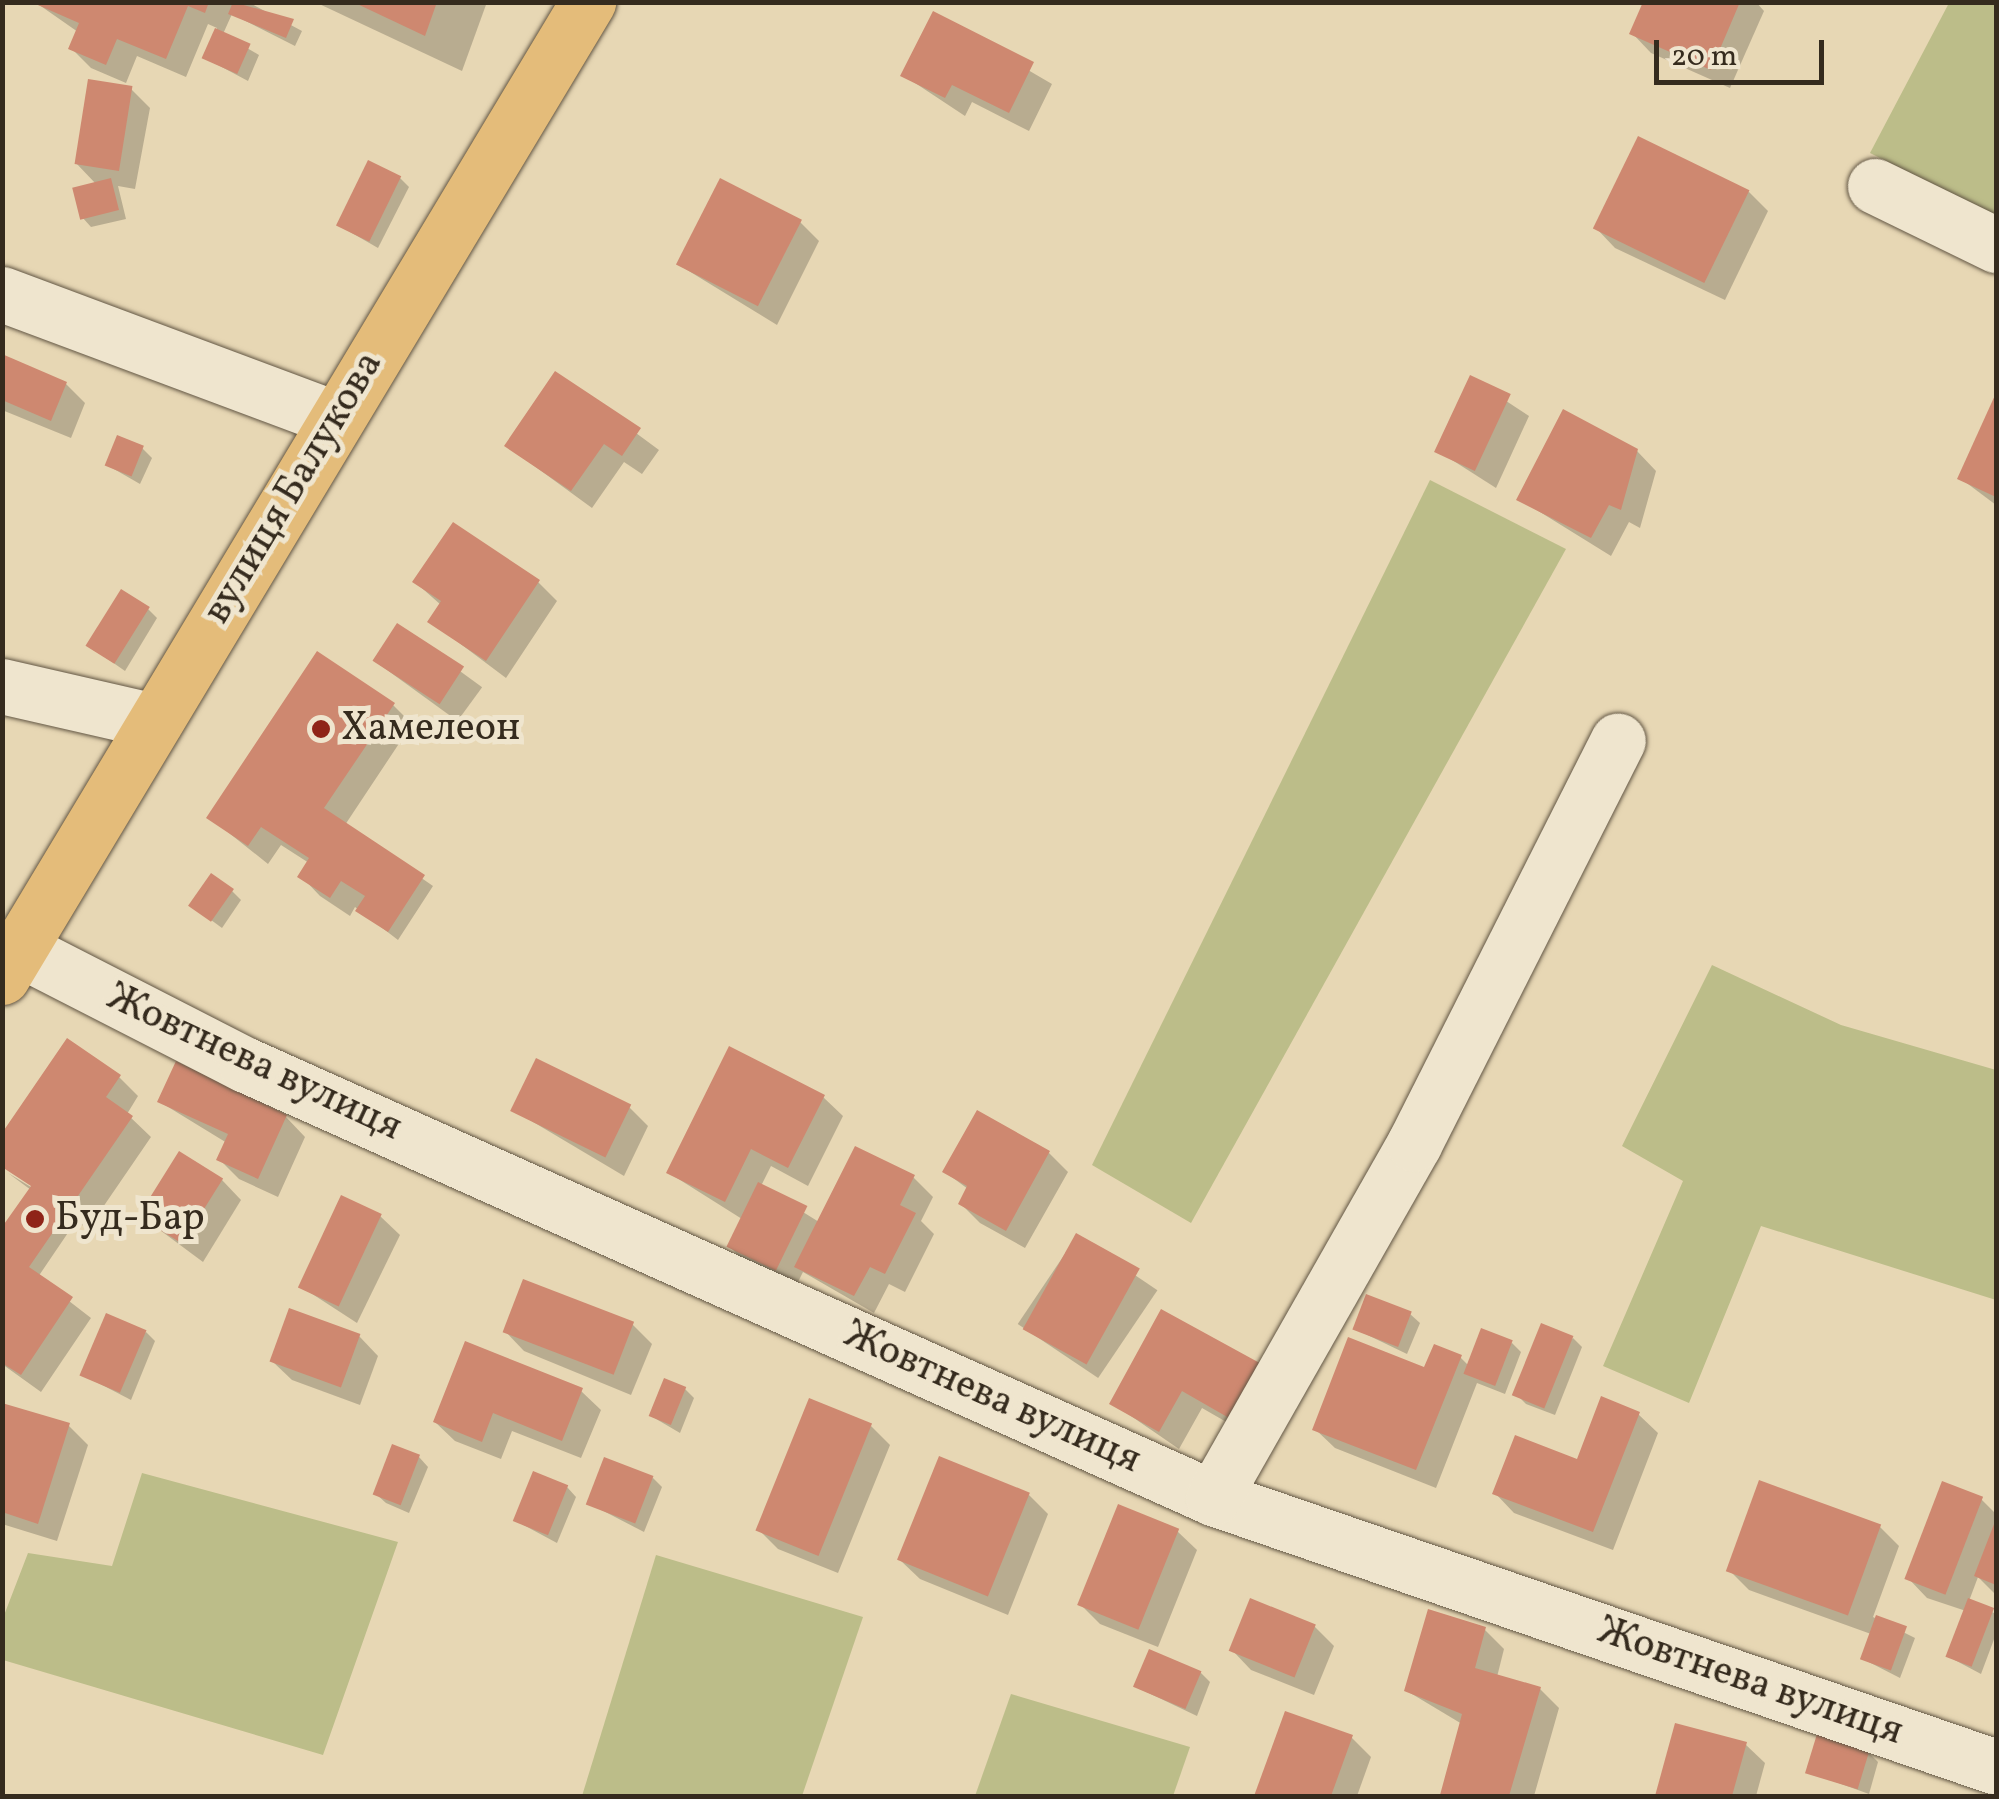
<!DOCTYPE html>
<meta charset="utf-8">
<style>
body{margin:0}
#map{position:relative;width:1999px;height:1799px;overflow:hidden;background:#e7d7b4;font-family:Vollkorn,serif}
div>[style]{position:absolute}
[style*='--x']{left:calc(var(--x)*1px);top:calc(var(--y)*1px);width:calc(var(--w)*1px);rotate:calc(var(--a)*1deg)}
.green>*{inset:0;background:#bcbd89}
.shadow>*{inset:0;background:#0003;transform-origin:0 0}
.building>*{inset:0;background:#ce8870;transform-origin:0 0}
.roads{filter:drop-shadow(0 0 2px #625644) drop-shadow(0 0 2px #625644)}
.minor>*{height:55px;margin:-27.5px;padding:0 27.5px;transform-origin:27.5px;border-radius:27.5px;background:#efe5ce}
.major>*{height:55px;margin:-27.5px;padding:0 27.5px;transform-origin:27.5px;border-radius:27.5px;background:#e4bc7a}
.dots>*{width:28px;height:28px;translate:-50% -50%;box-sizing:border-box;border:5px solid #efe5ce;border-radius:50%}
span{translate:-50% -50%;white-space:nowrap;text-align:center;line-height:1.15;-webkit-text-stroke:10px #efe5ce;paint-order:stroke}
.street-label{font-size:40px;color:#352b1e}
.poi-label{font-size:40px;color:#352b1e}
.left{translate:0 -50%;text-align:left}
.frame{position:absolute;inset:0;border:5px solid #352b1e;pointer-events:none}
.scale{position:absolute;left:1654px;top:40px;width:170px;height:45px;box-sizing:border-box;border:5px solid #352b1e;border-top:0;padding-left:12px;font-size:30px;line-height:35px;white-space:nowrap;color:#352b1e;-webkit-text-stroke:8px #efe5ce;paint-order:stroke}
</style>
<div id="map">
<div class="green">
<div style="clip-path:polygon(1949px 3px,1996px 3px,1996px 216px,1870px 153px)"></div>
<div style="clip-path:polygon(1430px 480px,1566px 549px,1191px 1223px,1092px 1165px)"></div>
<div style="clip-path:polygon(1712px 965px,1841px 1025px,1996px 1070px,1996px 1300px,1761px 1226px,1689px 1403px,1603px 1366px,1683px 1181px,1622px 1146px)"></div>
<div style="clip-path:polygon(142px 1473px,398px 1542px,323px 1755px,3px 1660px,3px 1618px,28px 1553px,112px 1566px)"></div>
<div style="clip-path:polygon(656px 1555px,863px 1617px,802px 1796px,582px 1796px)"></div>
<div style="clip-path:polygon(1011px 1694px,1190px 1747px,1173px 1796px,975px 1796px)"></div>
</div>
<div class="shadow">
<div style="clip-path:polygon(35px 2px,248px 2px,302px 31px,295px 46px,232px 14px,223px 34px,259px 55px,248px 81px,205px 58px,217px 28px,208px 24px,186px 77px,137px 56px,126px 83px,91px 68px,71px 48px,78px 32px)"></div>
<div style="clip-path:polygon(315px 2px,487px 2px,462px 71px)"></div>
<div style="clip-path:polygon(1651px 2px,1756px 2px,1764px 11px,1730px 88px,1651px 53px,1632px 33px)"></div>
<div style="clip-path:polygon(934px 15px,1052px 84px,1029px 131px,972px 102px,965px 116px,903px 75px)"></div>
<div style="clip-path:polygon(130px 88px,150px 108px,135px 189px,118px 186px,126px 219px,91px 227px,82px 217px,96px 184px,75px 162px)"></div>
<div style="clip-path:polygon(400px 178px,409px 187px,378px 248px,338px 225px)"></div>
<div style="clip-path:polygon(1749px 192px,1768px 211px,1725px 300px,1615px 248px,1596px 228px)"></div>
<div style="clip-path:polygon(800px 222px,819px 241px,777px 325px,679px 265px)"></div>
<div style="clip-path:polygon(2px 356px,66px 384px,85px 403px,71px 438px,2px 410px)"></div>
<div style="clip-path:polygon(556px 374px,659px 450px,642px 474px,624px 462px,592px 508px,507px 446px)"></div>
<div style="clip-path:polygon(1471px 378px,1529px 416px,1496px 488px,1438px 451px)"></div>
<div style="clip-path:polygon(1996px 399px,1996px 505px,1960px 478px)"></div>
<div style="clip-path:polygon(142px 448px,152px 458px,140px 484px,107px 465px)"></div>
<div style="clip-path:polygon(1637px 451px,1656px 471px,1640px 528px,1629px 522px,1611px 556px,1519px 499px)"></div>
<div style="clip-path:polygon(415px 582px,538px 582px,557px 601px,506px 678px,430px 621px,441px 605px)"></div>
<div style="clip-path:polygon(148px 609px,157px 618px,125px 671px,89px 646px)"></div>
<div style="left:398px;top:626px;width:104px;height:42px;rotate:36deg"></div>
<div style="clip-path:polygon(393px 705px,412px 724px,345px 825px,433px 886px,398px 940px,355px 907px,350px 916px,320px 896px,301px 876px,309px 863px,281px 845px,268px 864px,209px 817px)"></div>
<div style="clip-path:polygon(232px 891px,241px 900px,222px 928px,192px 906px)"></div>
<div style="clip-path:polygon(119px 1077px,138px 1096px,127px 1114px,151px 1137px,88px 1229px,76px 1221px,38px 1277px,91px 1318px,41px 1392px,2px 1364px,2px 1253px,31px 1190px,8px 1173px,80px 1217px,2px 1164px)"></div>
<div style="clip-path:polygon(823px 1097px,843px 1116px,808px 1186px,771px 1166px,761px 1186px,819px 1222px,913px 1177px,933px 1197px,921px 1221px,934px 1234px,905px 1292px,889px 1284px,874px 1313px,803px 1272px,795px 1288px,748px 1265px,729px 1246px,742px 1219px,669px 1173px)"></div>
<div style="clip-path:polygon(160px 1102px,286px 1117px,305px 1137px,278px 1197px,239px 1179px,219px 1159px,227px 1143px)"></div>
<div style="clip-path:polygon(629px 1107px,648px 1126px,624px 1176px,513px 1110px)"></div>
<div style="clip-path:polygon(1049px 1153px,1068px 1172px,1025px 1248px,980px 1223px,961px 1204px,968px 1189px,945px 1172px)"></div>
<div style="clip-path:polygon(222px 1180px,241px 1200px,203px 1262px,141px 1216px)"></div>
<div style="clip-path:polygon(380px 1216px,400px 1235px,357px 1323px,300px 1286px)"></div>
<div style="left:1077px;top:1236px;width:97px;height:106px;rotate:34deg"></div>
<div style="clip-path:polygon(1162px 1313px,1256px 1439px,1202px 1408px,1179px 1449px,1112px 1403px)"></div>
<div style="clip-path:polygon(1410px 1314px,1420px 1323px,1407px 1354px,1355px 1329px)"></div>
<div style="clip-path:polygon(632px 1324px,652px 1344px,631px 1395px,524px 1351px,505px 1331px)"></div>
<div style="clip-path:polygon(146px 1332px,155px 1341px,131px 1400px,83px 1375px)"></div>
<div style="clip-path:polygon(359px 1336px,378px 1356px,360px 1405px,292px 1380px,272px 1361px)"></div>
<div style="clip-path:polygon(1573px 1338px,1582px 1347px,1555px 1415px,1526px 1404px,1517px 1395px)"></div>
<div style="clip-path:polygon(1512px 1343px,1521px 1352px,1505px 1394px,1477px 1383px,1436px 1488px,1335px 1448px,1315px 1429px,1426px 1370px,1460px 1357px,1469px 1366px)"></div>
<div style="clip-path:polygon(685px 1389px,694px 1398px,680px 1433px,651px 1416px)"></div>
<div style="clip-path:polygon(581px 1391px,601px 1410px,581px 1458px,512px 1431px,501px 1459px,455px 1441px,435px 1422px)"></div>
<div style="clip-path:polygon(2px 1405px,69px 1426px,88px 1445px,57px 1541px,2px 1524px)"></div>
<div style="clip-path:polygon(1638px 1414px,1658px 1433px,1613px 1550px,1514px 1513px,1495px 1493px,1578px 1462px)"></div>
<div style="clip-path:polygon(871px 1426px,890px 1445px,838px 1573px,778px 1549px,759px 1530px)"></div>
<div style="clip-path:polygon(419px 1457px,428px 1467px,409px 1513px,386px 1503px,376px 1494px)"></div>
<div style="clip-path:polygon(653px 1478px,662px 1487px,644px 1532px,588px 1503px)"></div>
<div style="clip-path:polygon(567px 1487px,576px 1497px,557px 1543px,516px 1521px)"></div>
<div style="clip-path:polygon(1029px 1495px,1048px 1514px,1008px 1615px,920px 1579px,900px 1560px)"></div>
<div style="clip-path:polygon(1981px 1499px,1996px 1514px,1996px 1595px,1978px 1577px,1969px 1601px,1996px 1614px,1996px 1634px,1981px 1674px,1949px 1657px,1966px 1611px,1927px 1598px,1908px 1578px)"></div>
<div style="clip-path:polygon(1880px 1527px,1899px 1546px,1873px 1617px,1915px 1638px,1900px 1678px,1861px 1658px,1871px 1634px,1749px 1590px,1730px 1571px)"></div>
<div style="clip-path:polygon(1177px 1531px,1197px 1550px,1158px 1647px,1100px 1624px,1080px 1604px)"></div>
<div style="clip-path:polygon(1314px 1626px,1334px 1646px,1314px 1695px,1251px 1670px,1232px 1650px)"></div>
<div style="clip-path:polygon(1485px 1630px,1504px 1649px,1497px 1677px,1540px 1689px,1559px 1708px,1534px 1796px,1445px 1796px,1462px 1724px,1407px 1691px)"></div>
<div style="clip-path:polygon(1201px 1673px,1210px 1682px,1197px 1716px,1136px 1687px)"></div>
<div style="clip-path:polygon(1287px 1714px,1352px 1738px,1371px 1757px,1357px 1796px,1257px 1796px)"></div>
<div style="clip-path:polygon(1676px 1726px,1745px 1744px,1765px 1763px,1756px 1796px,1657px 1796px)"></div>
<div style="clip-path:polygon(1869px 1753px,1878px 1762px,1869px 1794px,1808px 1772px)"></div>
</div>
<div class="building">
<div style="clip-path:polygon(31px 2px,209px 2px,205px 13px,188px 6px,166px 59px,117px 39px,106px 65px,68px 49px,79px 23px)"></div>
<div style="clip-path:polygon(233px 2px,294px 19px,286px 38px,228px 14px)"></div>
<div style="clip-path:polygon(353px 2px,437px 2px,425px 36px)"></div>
<div style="clip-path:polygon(1643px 2px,1655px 4px,1740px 2px,1711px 70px,1629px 34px)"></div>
<div style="clip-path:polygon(933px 11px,1034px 62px,1009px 113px,952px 85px,945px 98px,900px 76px)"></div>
<div style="left:215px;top:28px;width:39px;height:33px;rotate:24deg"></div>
<div style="left:88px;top:79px;width:45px;height:86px;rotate:9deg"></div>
<div style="left:1638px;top:136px;width:124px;height:103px;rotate:26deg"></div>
<div style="left:368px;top:160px;width:37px;height:73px;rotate:26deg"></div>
<div style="left:111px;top:178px;width:33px;height:40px;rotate:76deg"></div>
<div style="left:720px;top:178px;width:92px;height:97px;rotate:27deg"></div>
<div style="clip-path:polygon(2px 354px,67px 382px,51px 421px,2px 400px)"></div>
<div style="clip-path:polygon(555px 371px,641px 428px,622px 456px,604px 444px,571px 491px,504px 446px)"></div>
<div style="left:1470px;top:375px;width:45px;height:85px;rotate:25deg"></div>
<div style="clip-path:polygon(1996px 393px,1996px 497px,1957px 479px)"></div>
<div style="clip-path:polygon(1563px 409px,1638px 449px,1621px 510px,1609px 505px,1591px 538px,1516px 500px)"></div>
<div style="left:117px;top:435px;width:29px;height:33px;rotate:22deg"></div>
<div style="clip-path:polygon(453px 522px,540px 580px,486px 661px,427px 622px,441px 601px,412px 582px)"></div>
<div style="left:121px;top:589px;width:34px;height:67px;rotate:32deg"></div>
<div style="left:397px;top:623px;width:80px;height:45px;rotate:33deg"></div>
<div style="clip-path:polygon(317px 651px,395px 703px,324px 808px,425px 875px,388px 932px,355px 911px,365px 896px,341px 881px,330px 898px,297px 877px,309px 858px,261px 827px,248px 846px,206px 818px)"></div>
<div style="left:211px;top:873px;width:28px;height:40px;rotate:35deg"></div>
<div style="clip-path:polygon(67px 1038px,121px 1075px,106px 1097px,133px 1116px,29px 1267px,73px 1297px,21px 1375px,2px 1363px,2px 1227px,31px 1186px,2px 1167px,2px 1133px)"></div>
<div style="clip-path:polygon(729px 1046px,825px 1095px,788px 1168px,751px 1149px,725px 1202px,666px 1173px)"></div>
<div style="left:536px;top:1058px;width:106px;height:59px;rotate:26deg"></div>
<div style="clip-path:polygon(176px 1061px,287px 1115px,258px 1179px,216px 1160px,228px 1134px,157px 1102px)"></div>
<div style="clip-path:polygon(977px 1110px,1050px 1151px,1006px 1231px,958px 1204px,967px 1186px,942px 1172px)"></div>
<div style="clip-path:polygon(855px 1146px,915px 1175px,900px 1205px,916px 1213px,885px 1274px,870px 1267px,854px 1296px,794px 1267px)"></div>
<div style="left:179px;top:1151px;width:52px;height:77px;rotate:32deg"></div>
<div style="left:758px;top:1182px;width:55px;height:72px;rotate:26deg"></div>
<div style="left:341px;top:1195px;width:45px;height:102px;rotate:25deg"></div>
<div style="left:1076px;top:1233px;width:73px;height:110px;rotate:29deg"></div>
<div style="left:523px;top:1279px;width:119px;height:57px;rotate:21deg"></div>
<div style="left:1366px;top:1294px;width:49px;height:38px;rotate:21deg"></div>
<div style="left:289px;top:1308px;width:76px;height:57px;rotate:20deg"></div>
<div style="clip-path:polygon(1161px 1309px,1267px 1367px,1236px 1422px,1182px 1391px,1159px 1432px,1109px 1404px)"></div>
<div style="left:106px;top:1313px;width:44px;height:68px;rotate:23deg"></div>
<div style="left:1541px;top:1323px;width:35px;height:78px;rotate:22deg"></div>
<div style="left:1481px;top:1328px;width:34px;height:49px;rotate:21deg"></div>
<div style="clip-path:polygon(1348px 1337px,1424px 1367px,1434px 1344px,1462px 1355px,1416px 1470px,1312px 1430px)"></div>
<div style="clip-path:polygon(465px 1341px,583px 1388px,562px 1441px,493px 1413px,482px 1442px,433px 1422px)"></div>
<div style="left:664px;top:1378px;width:24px;height:41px;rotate:22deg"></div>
<div style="clip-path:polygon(1601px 1396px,1640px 1412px,1593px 1532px,1492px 1494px,1515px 1435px,1577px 1459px)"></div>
<div style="left:809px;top:1398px;width:68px;height:143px;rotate:22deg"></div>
<div style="clip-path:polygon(2px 1403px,70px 1423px,38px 1524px,2px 1512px)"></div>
<div style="left:392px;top:1444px;width:30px;height:54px;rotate:21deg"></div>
<div style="left:939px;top:1456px;width:98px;height:112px;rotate:22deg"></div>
<div style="left:604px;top:1457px;width:53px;height:51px;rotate:21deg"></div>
<div style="left:533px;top:1471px;width:38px;height:54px;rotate:22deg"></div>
<div style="left:1759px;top:1480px;width:130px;height:97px;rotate:20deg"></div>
<div style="left:1942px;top:1481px;width:44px;height:105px;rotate:21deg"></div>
<div style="left:1118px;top:1504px;width:66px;height:109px;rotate:22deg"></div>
<div style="clip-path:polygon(1996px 1519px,1996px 1585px,1974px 1576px)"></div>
<div style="left:1250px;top:1598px;width:71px;height:57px;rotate:22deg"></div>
<div style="left:1968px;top:1598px;width:28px;height:63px;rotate:21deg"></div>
<div style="clip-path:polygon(1428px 1609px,1486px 1627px,1475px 1668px,1541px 1687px,1509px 1796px,1440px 1795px,1462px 1714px,1404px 1691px)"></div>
<div style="left:1876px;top:1615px;width:33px;height:47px;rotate:20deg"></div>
<div style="left:1149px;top:1649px;width:57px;height:41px;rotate:23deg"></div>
<div style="clip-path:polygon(1285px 1711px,1353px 1735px,1331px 1796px,1254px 1796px)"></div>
<div style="clip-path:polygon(1675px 1723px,1747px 1742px,1732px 1796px,1655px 1796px)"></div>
<div style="left:1817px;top:1734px;width:55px;height:41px;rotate:17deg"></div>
</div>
<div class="roads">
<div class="minor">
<div style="--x:1875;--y:186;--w:135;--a:26"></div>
<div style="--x:2;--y:294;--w:354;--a:20.5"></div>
<div style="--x:2;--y:686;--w:157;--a:12.9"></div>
<div style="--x:19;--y:949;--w:255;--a:27.1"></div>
<div style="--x:246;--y:1065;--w:1060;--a:24.12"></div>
<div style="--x:1213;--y:1498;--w:828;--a:18.96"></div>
<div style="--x:1213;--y:1498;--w:407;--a:-60.4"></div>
<div style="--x:1414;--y:1144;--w:452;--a:-63.2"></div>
</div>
<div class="major">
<div style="--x:2;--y:977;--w:1138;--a:-58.99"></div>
</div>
</div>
<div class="dots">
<div style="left:321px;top:729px;background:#8f2418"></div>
<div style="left:35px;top:1219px;background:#8f2418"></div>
</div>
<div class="street-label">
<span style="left:294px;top:488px;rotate:-59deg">вулиця Балукова</span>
<span style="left:254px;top:1063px;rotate:25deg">Жовтнева вулиця</span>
<span style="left:992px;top:1398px;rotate:24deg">Жовтнева вулиця</span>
<span style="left:1750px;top:1682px;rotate:19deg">Жовтнева вулиця</span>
</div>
<div class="poi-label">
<span class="left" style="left:341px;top:729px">Хамелеон</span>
<span class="left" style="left:55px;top:1219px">Буд-Бар</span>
</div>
<div class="frame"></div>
<div class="scale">20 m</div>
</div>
